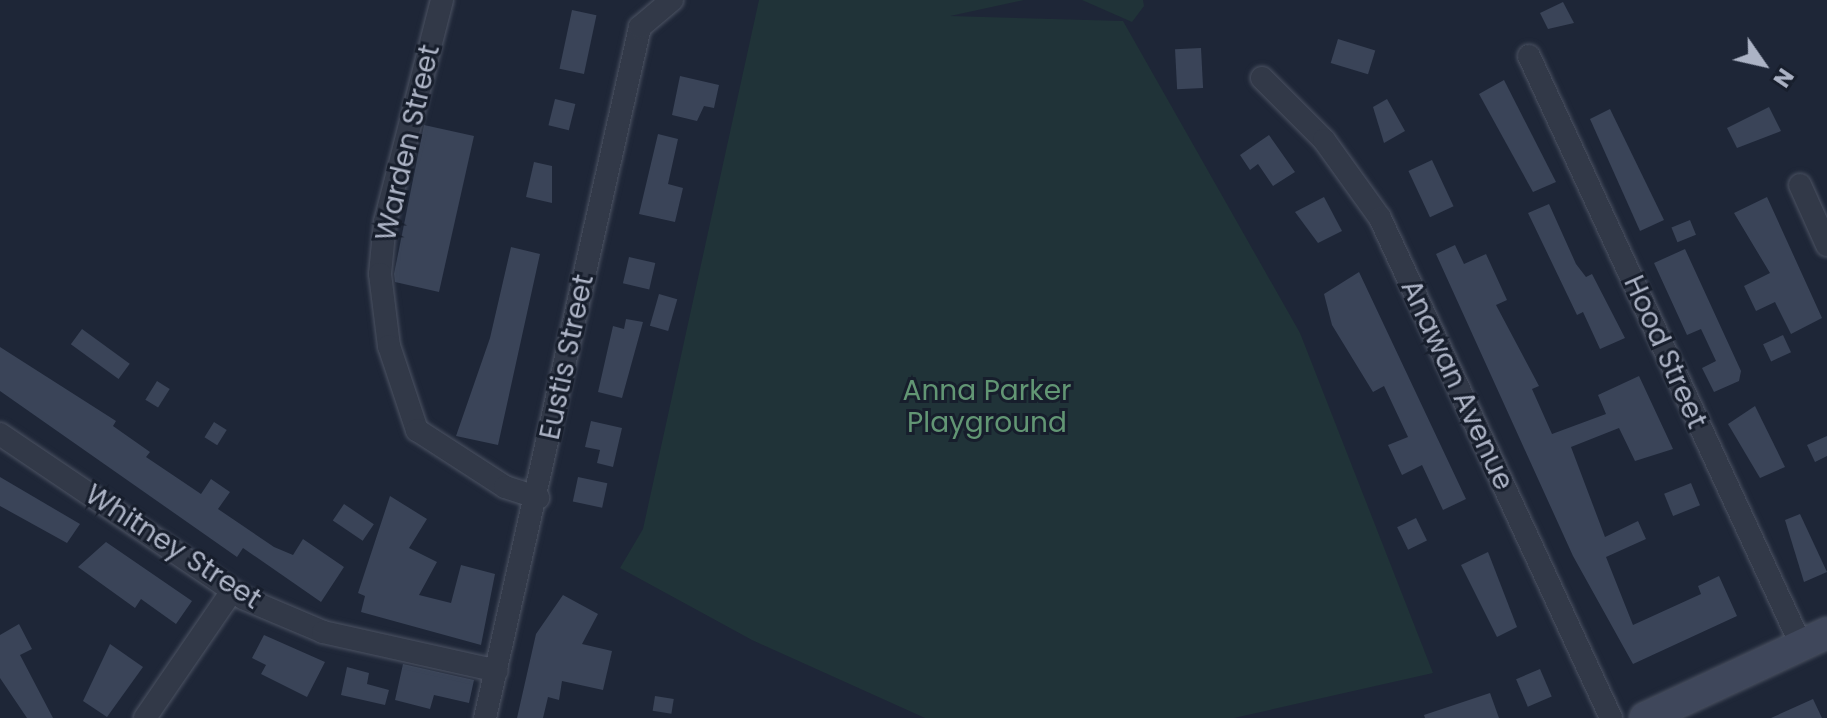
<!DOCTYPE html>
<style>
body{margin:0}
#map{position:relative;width:1827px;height:718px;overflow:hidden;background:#1e2637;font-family:Poppins,sans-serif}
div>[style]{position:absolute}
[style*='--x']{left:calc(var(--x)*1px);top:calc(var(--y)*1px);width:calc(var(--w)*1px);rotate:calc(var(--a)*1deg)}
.green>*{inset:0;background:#203338}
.building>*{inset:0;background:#3a4458;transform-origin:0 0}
.roads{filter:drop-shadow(0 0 2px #4c5363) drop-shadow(0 0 2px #4c5363)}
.street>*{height:22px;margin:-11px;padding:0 11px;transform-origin:11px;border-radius:11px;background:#323948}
.secondary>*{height:30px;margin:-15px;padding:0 15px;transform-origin:15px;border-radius:15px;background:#3f475b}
span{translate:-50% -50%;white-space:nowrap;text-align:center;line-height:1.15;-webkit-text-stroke:6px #171e2c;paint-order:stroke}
.street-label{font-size:28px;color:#acb3c5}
.park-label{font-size:28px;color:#629674}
.north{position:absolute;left:1723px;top:24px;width:80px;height:80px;-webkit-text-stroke:6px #171e2c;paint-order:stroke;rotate:124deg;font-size:22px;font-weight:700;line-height:32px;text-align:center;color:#acb3c5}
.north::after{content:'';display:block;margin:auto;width:28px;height:36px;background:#acb3c5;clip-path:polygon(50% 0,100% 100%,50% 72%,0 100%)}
</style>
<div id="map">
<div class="green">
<div style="clip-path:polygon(759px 0,1024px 0,950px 16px,1123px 21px,1300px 333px,1433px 673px,1234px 718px,925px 718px,752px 640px,620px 568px,643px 529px)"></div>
<div style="clip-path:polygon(1082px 0,1143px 0,1144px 6px,1132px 22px)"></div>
</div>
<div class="building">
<div style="clip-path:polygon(1563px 2px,1574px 23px,1548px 29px,1540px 13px)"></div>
<div style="left:572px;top:10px;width:25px;height:60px;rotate:12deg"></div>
<div style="left:1338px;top:39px;width:39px;height:25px;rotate:17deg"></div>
<div style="left:1201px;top:48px;width:40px;height:26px;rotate:87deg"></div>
<div style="clip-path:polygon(680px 76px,719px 85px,714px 108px,704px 106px,697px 121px,672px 115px)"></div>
<div style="clip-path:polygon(1504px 80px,1556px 182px,1533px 192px,1479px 94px)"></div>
<div style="left:555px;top:99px;width:21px;height:27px;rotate:14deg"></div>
<div style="clip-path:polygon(1387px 99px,1405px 131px,1384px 143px,1373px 107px)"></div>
<div style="clip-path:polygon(1769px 107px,1781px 131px,1737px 148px,1727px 128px)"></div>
<div style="clip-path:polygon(1610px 109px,1664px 220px,1640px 231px,1590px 119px)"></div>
<div style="clip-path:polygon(424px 125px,474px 136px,439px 292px,395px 282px,394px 274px)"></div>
<div style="clip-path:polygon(658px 134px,678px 139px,668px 184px,683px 188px,675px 222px,639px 214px)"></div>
<div style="clip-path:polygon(1269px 135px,1295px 172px,1273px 186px,1258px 164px,1250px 170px,1240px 155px)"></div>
<div style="left:1432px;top:160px;width:51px;height:26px;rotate:65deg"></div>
<div style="clip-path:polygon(534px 162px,552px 166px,552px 203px,526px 197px)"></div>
<div style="clip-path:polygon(1324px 197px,1342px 231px,1318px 243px,1295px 212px)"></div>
<div style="clip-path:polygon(1767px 197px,1822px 318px,1791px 334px,1775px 302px,1756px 311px,1744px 286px,1770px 273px,1734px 213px)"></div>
<div style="clip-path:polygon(1549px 204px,1576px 264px,1586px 277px,1592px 274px,1625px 338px,1600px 349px,1583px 312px,1577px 315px,1528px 213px)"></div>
<div style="left:1690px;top:220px;width:16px;height:20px;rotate:68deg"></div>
<div style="clip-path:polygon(1455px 245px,1464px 264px,1486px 254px,1507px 300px,1496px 305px,1539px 386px,1532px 389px,1552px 434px,1606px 414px,1598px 395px,1639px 376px,1673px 449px,1635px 461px,1619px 428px,1571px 447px,1605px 537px,1638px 521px,1646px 539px,1606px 557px,1633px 625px,1701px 594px,1698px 586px,1719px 576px,1737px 616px,1633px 664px,1573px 556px,1436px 254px)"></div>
<div style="clip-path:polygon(511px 247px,540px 254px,498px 445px,456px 436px,490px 338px)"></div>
<div style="clip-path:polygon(1685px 249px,1741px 371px,1739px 381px,1714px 392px,1702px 368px,1716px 361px,1701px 329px,1687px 335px,1654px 263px)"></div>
<div style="left:629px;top:257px;width:27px;height:27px;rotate:13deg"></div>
<div style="clip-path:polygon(1359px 272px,1466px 499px,1443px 510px,1422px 465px,1402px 475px,1388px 445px,1408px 437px,1384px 386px,1373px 392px,1332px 325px,1324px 294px)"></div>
<div style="left:659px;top:294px;width:19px;height:33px;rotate:16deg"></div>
<div style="clip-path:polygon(626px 319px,643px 322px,622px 398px,598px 392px,613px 326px,624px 329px)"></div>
<div style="left:82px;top:329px;width:59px;height:19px;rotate:36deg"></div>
<div style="left:1783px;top:335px;width:19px;height:22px;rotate:65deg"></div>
<div style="clip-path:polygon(0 347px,116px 421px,113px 426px,150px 452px,146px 457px,201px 494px,211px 479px,230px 492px,218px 509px,274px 547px,293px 555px,303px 539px,344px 567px,321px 602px,243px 548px,237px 557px,0 391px)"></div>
<div style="left:157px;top:381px;width:15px;height:22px;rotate:32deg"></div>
<div style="clip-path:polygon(1755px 406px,1785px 467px,1760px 478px,1728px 424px)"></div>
<div style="clip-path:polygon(591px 421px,622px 428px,613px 467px,597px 463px,600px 450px,585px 447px)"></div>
<div style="left:214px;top:422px;width:15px;height:18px;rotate:32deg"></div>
<div style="clip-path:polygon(1827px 436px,1827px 456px,1815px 462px,1807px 445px)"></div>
<div style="clip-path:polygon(0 477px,80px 524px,67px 543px,0 506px)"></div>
<div style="left:578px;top:477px;width:30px;height:25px;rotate:12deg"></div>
<div style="left:1691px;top:483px;width:24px;height:29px;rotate:68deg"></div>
<div style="clip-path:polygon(390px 496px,427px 519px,409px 548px,437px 562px,419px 595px,451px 603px,461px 565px,495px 574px,481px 645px,361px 612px,365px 596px,358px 593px)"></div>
<div style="left:344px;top:504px;width:36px;height:20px;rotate:34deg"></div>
<div style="clip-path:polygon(1800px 514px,1827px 572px,1804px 582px,1785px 520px)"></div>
<div style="left:1416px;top:518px;width:25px;height:21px;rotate:64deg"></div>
<div style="clip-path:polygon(106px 542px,192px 601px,176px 624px,141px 599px,135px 608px,78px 567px)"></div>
<div style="clip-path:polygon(1488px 552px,1517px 627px,1497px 637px,1461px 565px)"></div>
<div style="clip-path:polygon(563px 595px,598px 614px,582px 644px,612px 651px,603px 690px,562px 681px,559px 700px,548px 697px,543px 718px,517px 718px,536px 634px)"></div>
<div style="clip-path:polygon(19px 624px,32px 649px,20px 655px,53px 718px,27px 718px,0 678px,0 635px)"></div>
<div style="clip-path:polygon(264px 635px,325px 662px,307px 697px,261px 674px,266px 665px,252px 658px)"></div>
<div style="clip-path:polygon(110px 644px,143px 667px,107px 717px,83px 701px)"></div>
<div style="clip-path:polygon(403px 664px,474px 680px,469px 703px,434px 695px,430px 709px,395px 700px)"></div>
<div style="clip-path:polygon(347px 667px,369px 673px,367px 684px,389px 690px,385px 705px,341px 695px)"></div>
<div style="left:1540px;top:669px;width:30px;height:26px;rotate:67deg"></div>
<div style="clip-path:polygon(1490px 693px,1499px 718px,1425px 718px,1424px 715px)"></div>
<div style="left:655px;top:696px;width:19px;height:15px;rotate:9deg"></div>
<div style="clip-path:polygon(1813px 699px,1822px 718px,1771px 718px)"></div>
</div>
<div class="roads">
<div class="street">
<div style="--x:442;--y:0;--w:229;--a:104.4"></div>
<div style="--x:385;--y:222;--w:52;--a:95.5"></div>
<div style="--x:380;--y:274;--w:73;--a:82.9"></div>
<div style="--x:389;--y:346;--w:89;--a:71.6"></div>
<div style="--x:417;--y:430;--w:105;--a:32.9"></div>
<div style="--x:505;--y:487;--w:35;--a:18"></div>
<div style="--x:1529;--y:56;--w:651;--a:65.21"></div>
<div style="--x:1262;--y:78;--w:88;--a:45"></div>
<div style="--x:1324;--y:140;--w:96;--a:54.3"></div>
<div style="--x:1380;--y:218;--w:551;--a:65.2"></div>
<div style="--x:1800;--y:185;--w:66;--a:65.8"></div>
<div style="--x:0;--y:434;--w:293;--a:34"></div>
<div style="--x:243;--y:598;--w:87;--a:23"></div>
<div style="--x:323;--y:632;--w:178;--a:12.6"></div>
<div style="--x:145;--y:718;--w:154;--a:-55.6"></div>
<div style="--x:485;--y:718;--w:708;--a:-77.36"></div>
<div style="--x:640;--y:27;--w:42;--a:-40.2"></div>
</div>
<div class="secondary">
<div style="--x:1645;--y:718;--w:201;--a:-25"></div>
</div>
</div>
<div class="street-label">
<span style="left:408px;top:143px;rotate:-77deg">Warden Street</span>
<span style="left:1665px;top:352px;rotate:66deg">Hood Street</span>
<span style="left:567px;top:357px;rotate:-78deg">Eustis Street</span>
<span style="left:1457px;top:385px;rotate:65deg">Anawan Avenue</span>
<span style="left:173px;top:547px;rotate:33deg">Whitney Street</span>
</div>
<div class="park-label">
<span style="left:987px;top:407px">Anna Parker<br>Playground</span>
</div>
<div class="north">N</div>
</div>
